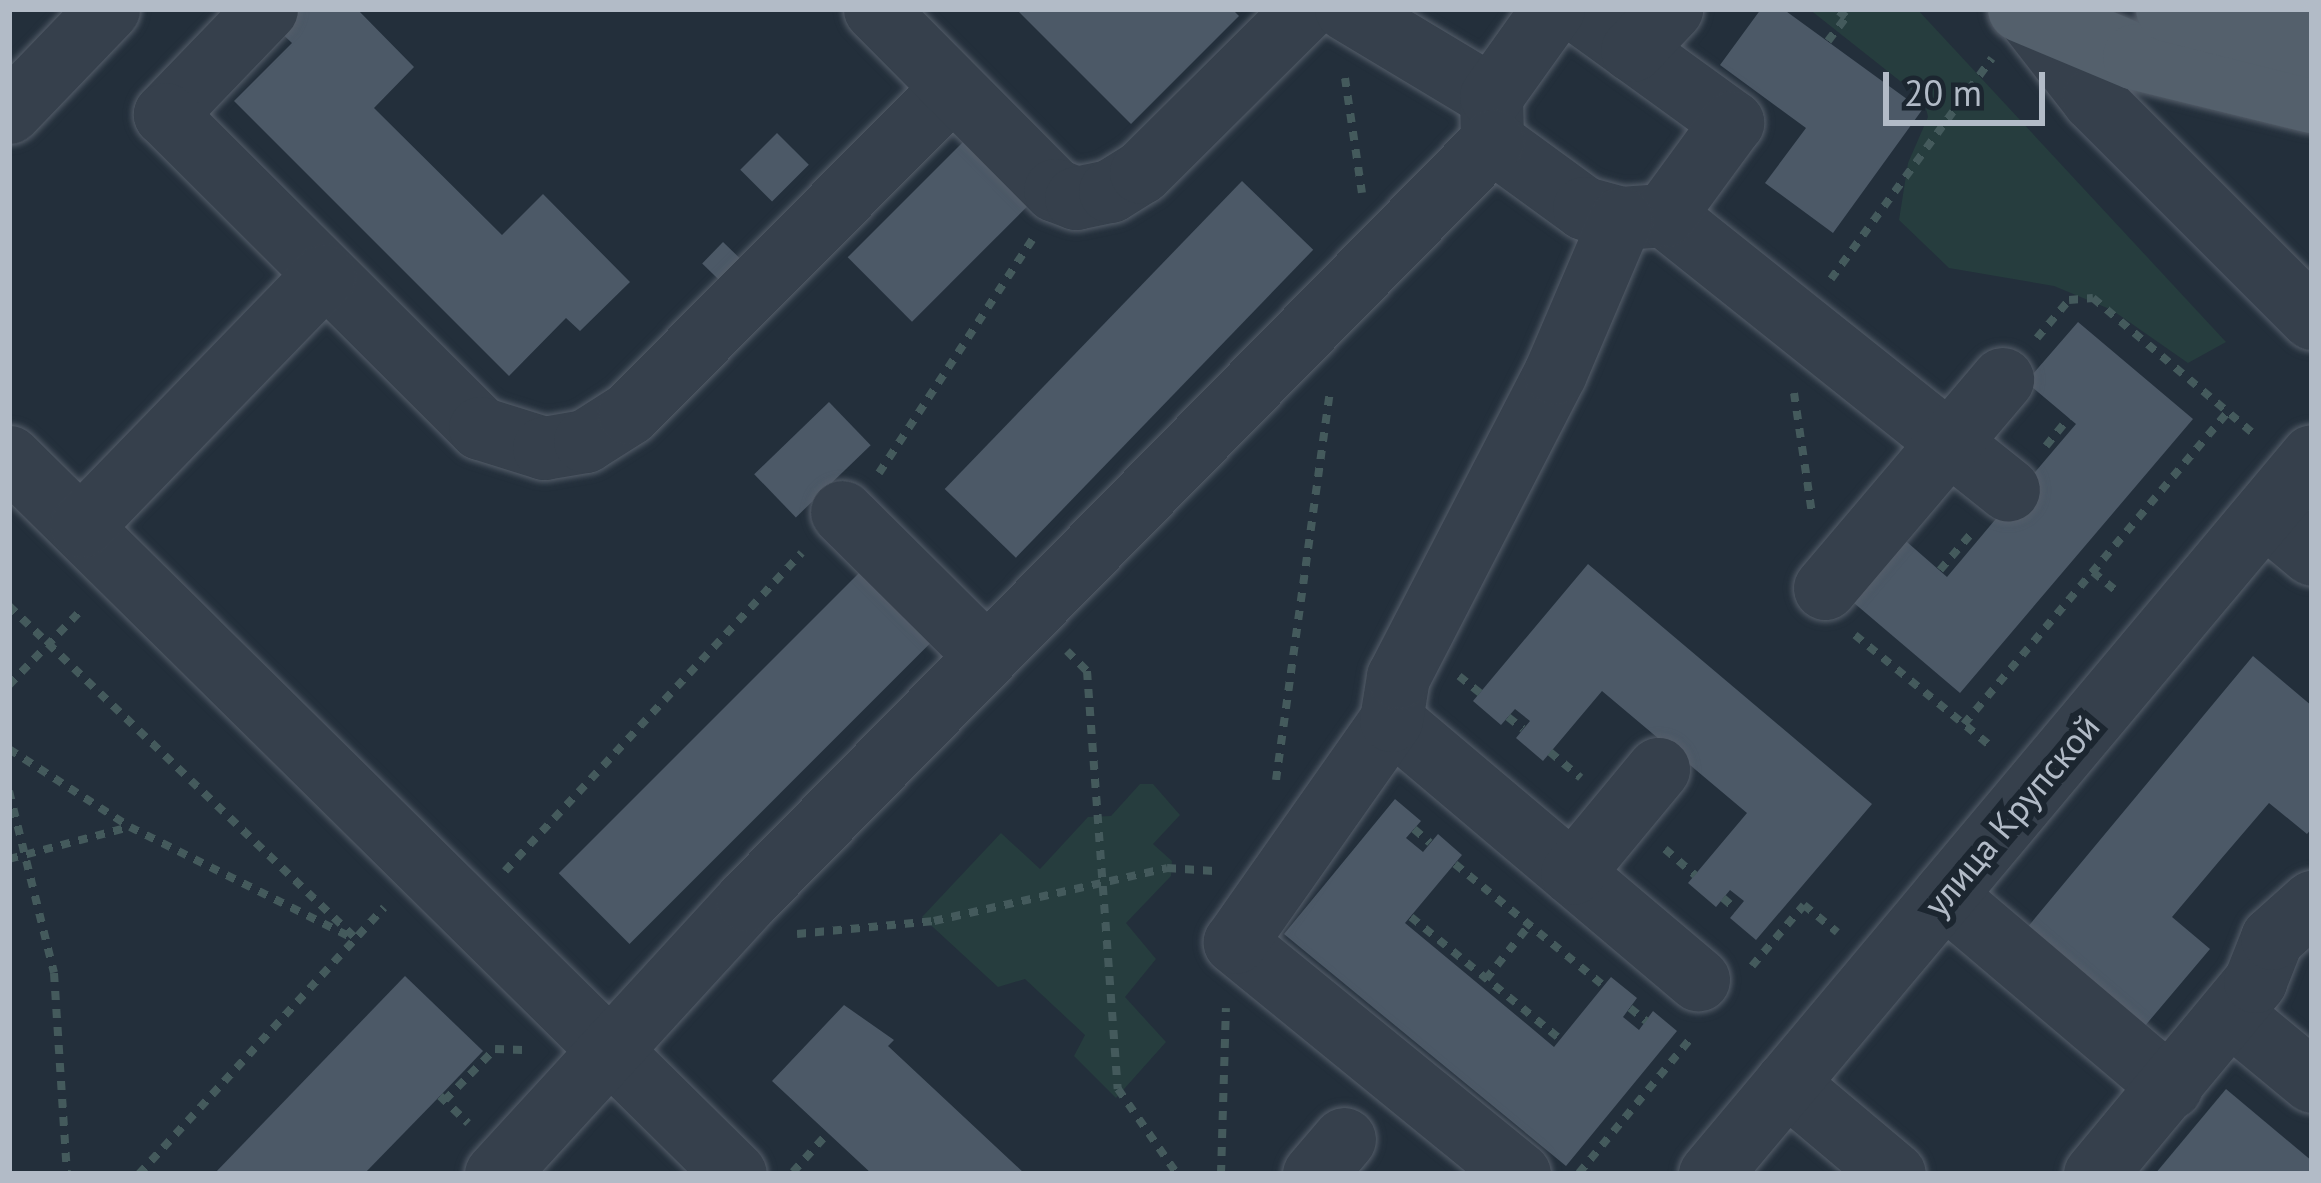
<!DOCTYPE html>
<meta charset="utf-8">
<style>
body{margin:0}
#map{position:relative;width:2321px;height:1183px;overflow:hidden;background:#232f3b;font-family:"PT Sans",sans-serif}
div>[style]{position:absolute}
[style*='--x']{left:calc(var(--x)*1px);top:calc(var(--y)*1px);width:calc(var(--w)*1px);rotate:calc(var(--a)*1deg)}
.green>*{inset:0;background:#263d3e}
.building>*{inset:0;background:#4c5967;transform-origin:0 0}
.path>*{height:8px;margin-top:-4px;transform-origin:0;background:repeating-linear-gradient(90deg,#445a5c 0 9px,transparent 0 18px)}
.roads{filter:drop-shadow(0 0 3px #555e6a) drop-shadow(0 0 3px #555e6a)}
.minor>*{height:63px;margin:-31.5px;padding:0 31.5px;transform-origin:31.5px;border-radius:31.5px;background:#36404c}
.major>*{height:66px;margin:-33px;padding:0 33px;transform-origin:33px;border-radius:33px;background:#54606c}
span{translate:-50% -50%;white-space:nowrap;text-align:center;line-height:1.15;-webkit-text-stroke:12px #1c2630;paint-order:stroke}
.street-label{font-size:36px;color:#b2bbc7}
.frame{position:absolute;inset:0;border:12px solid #b2bbc7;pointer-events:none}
.scale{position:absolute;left:1883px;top:72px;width:162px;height:54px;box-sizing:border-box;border:6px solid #b2bbc7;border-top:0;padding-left:15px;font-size:36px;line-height:42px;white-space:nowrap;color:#b2bbc7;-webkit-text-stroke:9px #1c2630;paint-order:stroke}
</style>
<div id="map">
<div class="green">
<div style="clip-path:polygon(1809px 9px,1917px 9px,2226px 342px,2188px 363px,2112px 310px,2054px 286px,1949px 268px,1899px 220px,1908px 163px,1928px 117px,1924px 100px)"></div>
<div style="clip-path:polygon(1140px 784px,1153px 784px,1180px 815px,1153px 844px,1172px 861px,1171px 876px,1126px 923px,1156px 959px,1125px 997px,1166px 1042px,1116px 1098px,1074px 1056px,1085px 1035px,1025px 979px,998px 987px,922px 917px,1001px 833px,1040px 869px,1088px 817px,1111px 816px)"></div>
</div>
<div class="building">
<div style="clip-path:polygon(296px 9px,357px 9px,414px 67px,374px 108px,502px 235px,543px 194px,630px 282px,580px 331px,566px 318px,509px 376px,234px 101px,292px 43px,276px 28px)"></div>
<div style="clip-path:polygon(1016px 9px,1232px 9px,1239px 16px,1131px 124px)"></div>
<div style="clip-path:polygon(1761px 9px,1783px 9px,1922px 110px,1833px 233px,1765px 183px,1806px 128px,1720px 65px)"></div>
<div style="left:777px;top:133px;width:45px;height:52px;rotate:45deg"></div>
<div style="left:970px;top:135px;width:91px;height:173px;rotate:45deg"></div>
<div style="left:1242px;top:181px;width:99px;height:428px;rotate:44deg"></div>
<div style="left:723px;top:242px;width:29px;height:30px;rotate:44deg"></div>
<div style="clip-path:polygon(2078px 322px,2193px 419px,1960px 693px,1847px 597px,1899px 535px,1947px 577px,2047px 458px,2076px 424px,2026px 382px)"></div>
<div style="left:829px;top:402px;width:60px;height:104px;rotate:46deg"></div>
<div style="clip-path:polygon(1588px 564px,1872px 804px,1756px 940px,1730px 918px,1744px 901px,1730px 890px,1716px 907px,1688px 883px,1747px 813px,1602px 691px,1543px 761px,1516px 738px,1530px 721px,1515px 709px,1501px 725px,1473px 701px)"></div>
<div style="left:860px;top:572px;width:100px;height:426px;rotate:45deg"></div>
<div style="clip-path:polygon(2253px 656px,2312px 706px,2312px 828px,2307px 834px,2269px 803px,2221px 859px,2172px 917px,2210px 949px,2144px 1027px,2026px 929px)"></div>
<div style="clip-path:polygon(1395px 799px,1421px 821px,1406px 838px,1423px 852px,1438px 834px,1462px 855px,1405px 923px,1523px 1021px,1554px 1047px,1611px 977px,1637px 998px,1623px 1017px,1639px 1030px,1653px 1011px,1677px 1031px,1566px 1166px,1284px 934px)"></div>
<div style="clip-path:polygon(405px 976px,483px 1051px,440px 1096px,364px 1174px,214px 1174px)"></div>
<div style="clip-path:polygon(844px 1005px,894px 1040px,888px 1046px,1025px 1174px,872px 1174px,772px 1081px)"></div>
<div style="clip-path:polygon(2226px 1089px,2312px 1161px,2312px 1174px,2155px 1174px)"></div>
</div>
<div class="path">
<div style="--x:1828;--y:41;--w:30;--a:-53"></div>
<div style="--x:1846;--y:17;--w:13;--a:-141"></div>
<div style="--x:1345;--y:78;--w:116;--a:81.6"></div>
<div style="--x:1831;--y:279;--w:273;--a:-53.9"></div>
<div style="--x:2037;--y:338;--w:50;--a:-49.9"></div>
<div style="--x:2069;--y:300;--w:24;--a:-5"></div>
<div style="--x:2093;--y:298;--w:211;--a:40.2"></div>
<div style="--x:1794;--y:393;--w:122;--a:81.5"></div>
<div style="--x:2046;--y:446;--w:36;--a:-51"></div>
<div style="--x:879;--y:473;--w:279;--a:-56.7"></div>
<div style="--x:1940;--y:570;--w:46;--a:-49.4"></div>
<div style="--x:2093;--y:572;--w:35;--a:39"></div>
<div style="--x:9;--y:606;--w:481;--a:43.8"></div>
<div style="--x:1855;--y:635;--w:177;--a:39.3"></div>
<div style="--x:1067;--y:651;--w:28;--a:45"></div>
<div style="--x:1087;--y:671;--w:419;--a:85.8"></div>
<div style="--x:1118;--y:1089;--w:103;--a:55.2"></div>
<div style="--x:1459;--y:676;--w:27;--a:39"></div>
<div style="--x:9;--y:685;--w:107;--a:-46.1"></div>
<div style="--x:1508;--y:717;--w:19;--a:39"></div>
<div style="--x:1964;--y:724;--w:409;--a:-49.8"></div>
<div style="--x:9;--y:749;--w:144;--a:32.8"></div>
<div style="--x:130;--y:827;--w:245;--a:26.5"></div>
<div style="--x:1550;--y:752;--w:40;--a:40"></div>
<div style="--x:1276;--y:780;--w:393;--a:-82.1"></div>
<div style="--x:9;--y:791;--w:187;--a:76.1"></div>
<div style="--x:54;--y:973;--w:201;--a:86.3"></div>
<div style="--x:1414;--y:829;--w:21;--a:41"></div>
<div style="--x:1665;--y:849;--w:40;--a:41"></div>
<div style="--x:9;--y:859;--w:124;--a:-14.9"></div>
<div style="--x:1455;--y:864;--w:193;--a:39.3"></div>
<div style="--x:505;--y:871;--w:435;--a:-47"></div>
<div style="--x:1723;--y:898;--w:18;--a:41"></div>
<div style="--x:1411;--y:917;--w:193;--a:39.3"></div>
<div style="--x:797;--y:934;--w:138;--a:-5.4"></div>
<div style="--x:934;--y:921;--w:239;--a:-12.8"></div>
<div style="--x:1167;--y:868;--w:47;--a:3.7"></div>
<div style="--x:1752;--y:966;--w:80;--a:-49.6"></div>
<div style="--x:1804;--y:905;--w:43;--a:39.3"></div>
<div style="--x:1486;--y:979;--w:70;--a:-51.3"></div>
<div style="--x:1630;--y:1008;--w:21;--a:39"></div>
<div style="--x:440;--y:1096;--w:39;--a:44"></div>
<div style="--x:445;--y:1100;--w:71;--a:-45.6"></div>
<div style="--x:495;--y:1049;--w:28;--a:2"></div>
<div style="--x:793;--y:1172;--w:52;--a:-48.1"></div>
<div style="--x:1579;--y:1173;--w:177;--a:-50.3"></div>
<div style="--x:139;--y:1174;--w:362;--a:-47.4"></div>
<div style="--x:1221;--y:1174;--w:166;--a:-88.3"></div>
</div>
<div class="roads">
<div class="minor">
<div style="--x:266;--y:9;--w:146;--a:133.9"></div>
<div style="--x:165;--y:114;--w:445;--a:44.9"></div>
<div style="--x:480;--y:428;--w:67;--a:17.4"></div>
<div style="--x:544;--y:448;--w:42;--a:-9.7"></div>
<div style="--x:585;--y:441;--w:52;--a:-32.5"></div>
<div style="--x:629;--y:413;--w:458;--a:-45.2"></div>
<div style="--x:875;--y:9;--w:255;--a:45.2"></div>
<div style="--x:1055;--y:190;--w:22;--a:21"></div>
<div style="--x:1076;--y:198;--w:35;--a:-12"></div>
<div style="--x:1110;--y:191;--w:36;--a:-32"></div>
<div style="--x:1141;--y:172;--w:231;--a:-44.8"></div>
<div style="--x:1346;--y:9;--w:169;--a:31"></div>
<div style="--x:1491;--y:96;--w:45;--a:88.7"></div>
<div style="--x:1492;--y:141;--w:114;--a:36.1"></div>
<div style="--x:1584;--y:208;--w:38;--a:15"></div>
<div style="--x:1621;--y:218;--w:43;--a:-4"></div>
<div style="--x:1664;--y:215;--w:440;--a:38.6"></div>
<div style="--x:1576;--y:9;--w:193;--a:35.9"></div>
<div style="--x:1732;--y:122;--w:115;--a:126.2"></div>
<div style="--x:2030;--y:18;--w:103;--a:52.1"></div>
<div style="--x:2093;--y:99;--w:310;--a:45"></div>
<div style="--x:1632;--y:50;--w:57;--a:-46.4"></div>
<div style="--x:1491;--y:96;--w:107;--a:-54.5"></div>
<div style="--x:9;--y:112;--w:143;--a:-46.1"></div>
<div style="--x:9;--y:457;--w:1020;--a:44.64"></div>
<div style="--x:842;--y:512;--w:203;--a:44.8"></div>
<div style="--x:2264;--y:514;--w:62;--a:39.8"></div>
<div style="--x:81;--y:526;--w:349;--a:-45.9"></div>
<div style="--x:1825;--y:588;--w:274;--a:-49.7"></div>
<div style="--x:1391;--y:720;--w:402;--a:40.2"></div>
<div style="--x:1572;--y:873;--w:135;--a:-50.4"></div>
<div style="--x:1944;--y:895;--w:297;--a:40.3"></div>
<div style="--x:2231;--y:1014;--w:105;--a:39.6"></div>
<div style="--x:1786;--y:1083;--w:141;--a:40.1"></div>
<div style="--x:496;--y:1174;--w:372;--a:-47.5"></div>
<div style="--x:747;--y:900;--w:1064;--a:-45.53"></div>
<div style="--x:1314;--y:1174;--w:46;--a:-49.4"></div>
<div style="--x:1519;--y:1174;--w:367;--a:-140.8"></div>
<div style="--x:1235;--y:942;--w:271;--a:-54.9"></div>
<div style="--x:1391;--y:720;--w:44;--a:-80.8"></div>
<div style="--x:1398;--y:677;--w:342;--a:-62.7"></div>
<div style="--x:1555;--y:373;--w:168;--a:-66.9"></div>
<div style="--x:1710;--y:1174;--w:937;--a:-50.02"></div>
<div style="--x:2095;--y:1174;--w:251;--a:-50.3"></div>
<div style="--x:2255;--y:981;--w:46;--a:-68.4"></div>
<div style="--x:2272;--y:938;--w:54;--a:-42"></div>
</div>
<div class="major">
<div style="--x:2021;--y:9;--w:125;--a:22.7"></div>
<div style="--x:2136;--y:57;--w:181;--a:13.7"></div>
<div style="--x:2169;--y:9;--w:147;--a:14.1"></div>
</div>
</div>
<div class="street-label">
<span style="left:2011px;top:815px;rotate:-50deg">улица Крупской</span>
</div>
<div class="frame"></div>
<div class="scale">20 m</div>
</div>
